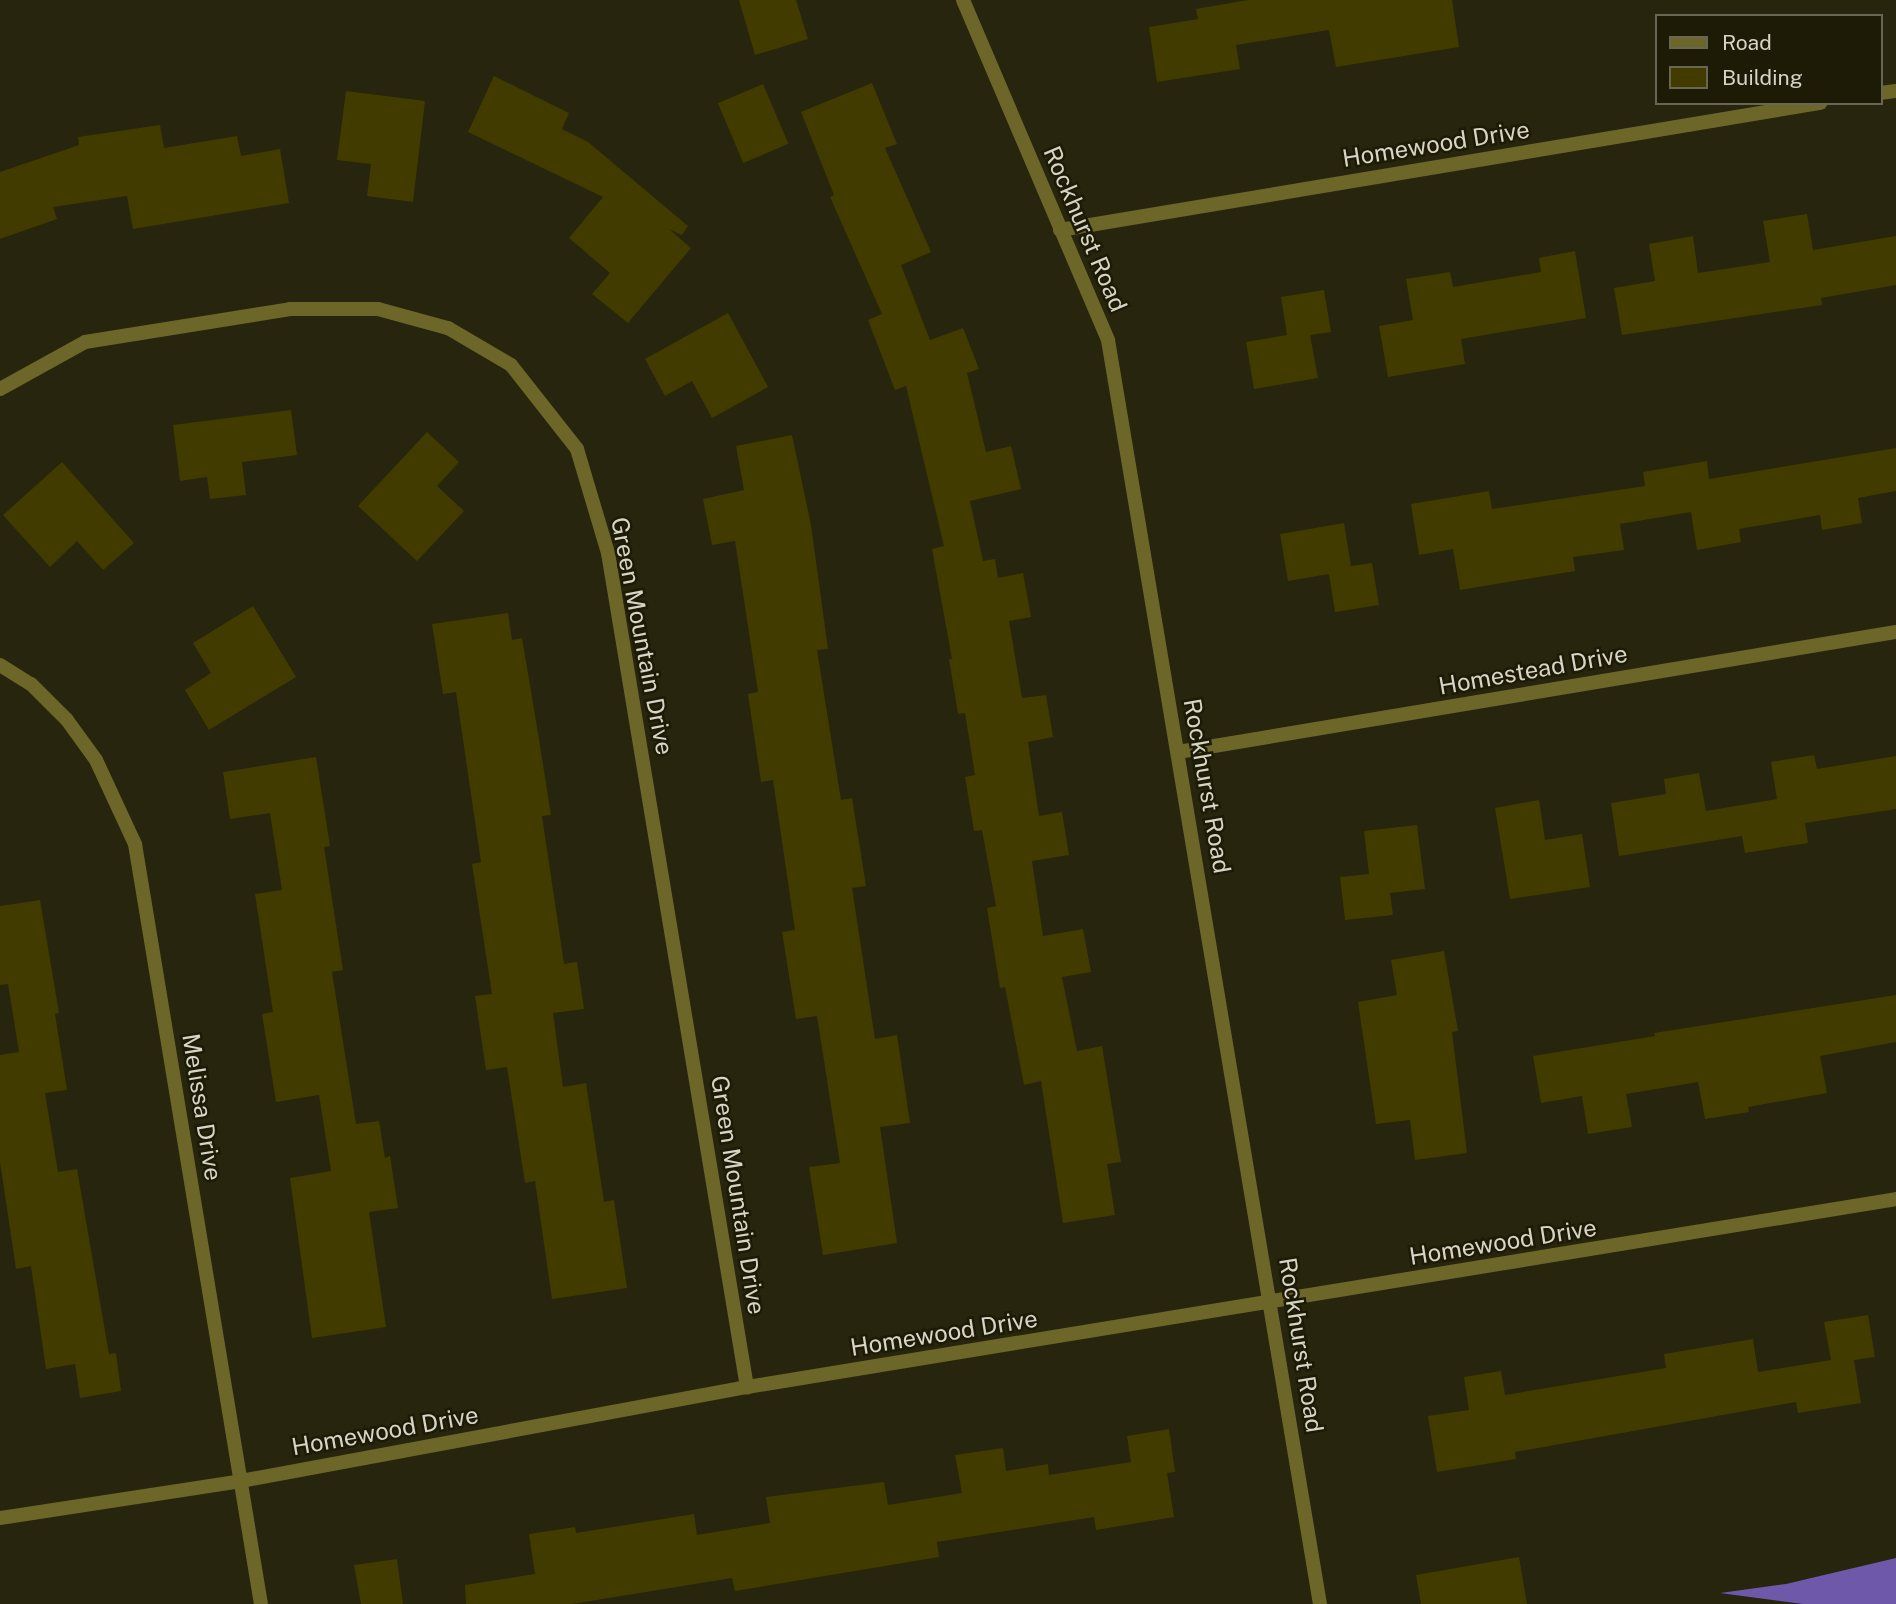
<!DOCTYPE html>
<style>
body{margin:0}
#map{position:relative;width:1896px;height:1604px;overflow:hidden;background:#27250d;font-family:"Public Sans",sans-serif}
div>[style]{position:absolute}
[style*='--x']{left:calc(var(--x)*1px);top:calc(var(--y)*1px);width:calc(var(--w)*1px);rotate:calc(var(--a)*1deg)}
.water>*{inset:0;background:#6e58aa}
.building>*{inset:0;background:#413b00;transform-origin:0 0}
.minor>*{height:14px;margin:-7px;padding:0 7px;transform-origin:7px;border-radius:7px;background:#6c6628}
span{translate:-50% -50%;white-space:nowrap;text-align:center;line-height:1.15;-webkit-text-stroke:5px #1d1b05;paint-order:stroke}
.street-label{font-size:24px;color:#d6d5c7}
.legend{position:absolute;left:1655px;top:14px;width:228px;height:91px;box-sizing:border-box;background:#1d1b05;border:2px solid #676553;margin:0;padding:9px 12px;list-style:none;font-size:21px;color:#d6d5c7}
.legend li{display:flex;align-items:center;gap:14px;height:35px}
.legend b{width:35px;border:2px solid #676553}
</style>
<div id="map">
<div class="water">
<div style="clip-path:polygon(1896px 1558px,1896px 1604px,1803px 1604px,1720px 1593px,1786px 1584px)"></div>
</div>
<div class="building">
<div style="clip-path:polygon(739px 0,796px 0,808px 39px,755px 55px)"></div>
<div style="clip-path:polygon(1248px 0,1452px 0,1459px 47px,1336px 67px,1329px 30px,1236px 45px,1240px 69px,1157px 82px,1149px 27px,1198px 19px,1196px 9px)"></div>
<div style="clip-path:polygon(494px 76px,569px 113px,562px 129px,588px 142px,688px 226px,682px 235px,669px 229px,691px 248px,628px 323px,592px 294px,610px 273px,569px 238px,603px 197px,468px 132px)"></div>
<div style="clip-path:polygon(872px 83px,897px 144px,885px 148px,931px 252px,901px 265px,930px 340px,963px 328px,979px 369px,967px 373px,986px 452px,1011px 446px,1021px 489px,970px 501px,983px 561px,995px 559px,998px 578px,1023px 573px,1031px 617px,1009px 621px,1022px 698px,1046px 695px,1053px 737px,1028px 742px,1039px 816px,1062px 812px,1069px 855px,1032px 861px,1043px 936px,1083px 929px,1091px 972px,1062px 977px,1077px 1051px,1102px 1046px,1121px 1162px,1107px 1164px,1115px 1215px,1063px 1223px,1041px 1081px,1024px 1085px,1005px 987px,1000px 988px,987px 908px,996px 906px,982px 830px,974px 831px,965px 777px,975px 775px,965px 713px,958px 714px,949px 659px,952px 659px,932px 549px,944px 546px,906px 386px,895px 390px,868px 320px,882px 314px,830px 197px,834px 195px,801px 112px)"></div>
<div style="left:763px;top:84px;width:65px;height:49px;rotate:67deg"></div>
<div style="clip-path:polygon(346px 91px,425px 101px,413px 202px,367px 196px,371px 164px,337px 160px)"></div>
<div style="clip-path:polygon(160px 125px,164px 148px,237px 136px,241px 156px,280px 149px,289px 203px,133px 229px,127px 196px,53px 207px,57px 219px,0 239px,0 172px,79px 145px,78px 137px)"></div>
<div style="clip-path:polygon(1807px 214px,1813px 250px,1896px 236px,1896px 285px,1821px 298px,1822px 305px,1622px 335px,1614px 288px,1655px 281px,1649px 244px,1693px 236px,1698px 273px,1770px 262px,1763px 221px)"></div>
<div style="clip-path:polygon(1575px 251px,1586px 318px,1461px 339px,1465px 364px,1388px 377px,1379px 326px,1413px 320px,1406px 279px,1450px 272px,1453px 287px,1541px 272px,1539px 258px)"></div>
<div style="clip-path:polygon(1324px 290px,1331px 332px,1310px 335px,1318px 378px,1254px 389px,1246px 342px,1287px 335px,1281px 297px)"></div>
<div style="clip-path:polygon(728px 313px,768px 387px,712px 418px,692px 381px,665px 396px,645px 359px)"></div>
<div style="clip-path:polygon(291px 410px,297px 455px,242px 462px,246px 495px,210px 499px,207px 477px,180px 481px,173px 425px)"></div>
<div style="clip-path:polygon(427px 432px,459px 462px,437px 486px,464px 511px,417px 561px,358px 506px)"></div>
<div style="clip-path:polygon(792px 435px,811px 525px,828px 649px,817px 650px,841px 800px,852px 798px,866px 886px,852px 888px,875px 1039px,897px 1035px,910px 1123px,880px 1127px,897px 1243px,823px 1255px,809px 1167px,840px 1163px,817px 1016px,796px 1019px,782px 932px,795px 930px,773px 780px,761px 782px,748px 694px,758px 692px,735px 541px,712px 545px,703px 499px,744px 490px,736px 446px)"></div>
<div style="clip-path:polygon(1896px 448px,1896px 491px,1858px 498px,1862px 523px,1822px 530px,1820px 515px,1739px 529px,1741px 542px,1697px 550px,1691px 512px,1620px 524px,1624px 550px,1573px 557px,1575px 571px,1460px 590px,1453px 549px,1419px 555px,1411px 504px,1489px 491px,1492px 509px,1645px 486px,1643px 472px,1707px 461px,1709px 479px)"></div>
<div style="clip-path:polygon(62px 462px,134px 543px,103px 570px,77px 541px,50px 567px,3px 515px)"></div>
<div style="clip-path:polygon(1344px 523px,1351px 566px,1372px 563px,1379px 605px,1335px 612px,1329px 574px,1288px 581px,1280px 534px)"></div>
<div style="clip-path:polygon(253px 606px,296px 677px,209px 730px,185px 690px,211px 673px,193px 643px)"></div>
<div style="clip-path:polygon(508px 613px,512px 640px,522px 638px,537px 727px,551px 815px,542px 816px,564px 964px,577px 962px,584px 1009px,553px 1013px,563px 1087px,586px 1083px,604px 1202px,614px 1200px,627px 1288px,552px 1299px,535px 1181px,525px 1183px,507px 1067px,486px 1070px,475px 996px,492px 994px,472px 864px,481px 862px,456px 692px,443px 694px,432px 624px)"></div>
<div style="clip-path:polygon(1814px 755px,1817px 769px,1896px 756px,1896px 809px,1805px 823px,1808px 843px,1745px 853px,1742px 836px,1619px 856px,1611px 803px,1666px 794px,1664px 779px,1699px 773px,1706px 811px,1777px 799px,1771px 762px)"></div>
<div style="clip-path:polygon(316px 757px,330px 846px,324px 847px,343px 970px,332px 972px,356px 1124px,379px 1121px,385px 1158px,390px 1156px,398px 1208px,369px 1212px,386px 1327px,312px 1338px,290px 1178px,331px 1171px,319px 1095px,276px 1102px,262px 1014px,273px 1012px,255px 894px,282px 890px,270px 813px,230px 819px,223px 772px)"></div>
<div style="clip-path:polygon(1539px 800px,1545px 840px,1582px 834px,1590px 887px,1510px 899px,1495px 808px)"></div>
<div style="clip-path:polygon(1417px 825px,1425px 889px,1390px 893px,1393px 915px,1345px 920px,1340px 877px,1369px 874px,1364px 831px)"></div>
<div style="clip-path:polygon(40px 900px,59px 1013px,55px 1014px,67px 1090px,45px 1093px,58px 1172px,77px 1169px,109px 1354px,116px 1353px,121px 1391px,80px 1398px,75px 1364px,46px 1369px,31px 1266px,16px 1269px,0 1162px,0 1055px,19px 1052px,8px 984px,0 985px,0 906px)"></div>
<div style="clip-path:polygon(1444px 951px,1458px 1031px,1452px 1032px,1467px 1153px,1415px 1160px,1410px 1120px,1376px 1124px,1358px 1002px,1397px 995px,1391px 960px)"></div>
<div style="clip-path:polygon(1896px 995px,1896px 1042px,1820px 1056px,1827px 1093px,1748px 1107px,1749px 1112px,1705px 1119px,1698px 1082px,1626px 1094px,1632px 1127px,1588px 1134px,1582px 1096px,1541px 1103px,1533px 1056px,1655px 1036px,1654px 1033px)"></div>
<div style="clip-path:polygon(1868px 1315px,1875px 1357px,1854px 1360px,1861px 1403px,1798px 1413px,1796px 1402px,1515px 1452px,1516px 1459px,1437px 1472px,1428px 1416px,1469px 1410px,1464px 1377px,1501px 1371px,1505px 1395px,1666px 1368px,1664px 1354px,1753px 1339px,1758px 1372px,1831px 1360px,1824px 1322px)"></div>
<div style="clip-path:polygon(1169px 1429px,1175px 1472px,1167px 1473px,1174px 1517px,1096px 1530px,1094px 1517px,937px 1542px,939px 1557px,735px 1591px,732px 1578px,572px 1604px,466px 1604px,465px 1585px,535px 1574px,529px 1534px,575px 1527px,576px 1533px,694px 1514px,697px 1535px,770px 1523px,766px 1497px,884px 1482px,888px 1505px,962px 1493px,955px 1455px,1003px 1448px,1006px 1471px,1048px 1464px,1049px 1475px,1131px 1462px,1127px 1436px)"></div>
<div style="clip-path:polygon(1519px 1557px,1527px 1604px,1421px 1604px,1416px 1575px)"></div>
<div style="clip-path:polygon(397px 1559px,403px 1604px,361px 1604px,354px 1565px)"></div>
</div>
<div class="minor">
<div style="--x:963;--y:0;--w:370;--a:66.9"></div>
<div style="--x:1108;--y:340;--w:1282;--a:80.48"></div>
<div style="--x:1880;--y:93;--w:16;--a:-7"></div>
<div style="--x:1060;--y:230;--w:771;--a:-9.49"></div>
<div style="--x:0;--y:389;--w:97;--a:-28.9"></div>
<div style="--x:85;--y:342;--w:208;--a:-9.1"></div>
<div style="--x:290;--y:309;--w:88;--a:0"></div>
<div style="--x:378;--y:309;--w:73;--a:15.2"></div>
<div style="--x:448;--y:328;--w:73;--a:30.4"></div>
<div style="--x:511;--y:365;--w:107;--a:51.8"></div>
<div style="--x:577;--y:449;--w:109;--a:73.4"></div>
<div style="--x:608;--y:553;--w:846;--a:80.54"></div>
<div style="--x:0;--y:665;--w:36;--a:32"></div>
<div style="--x:31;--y:684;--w:51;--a:45"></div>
<div style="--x:67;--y:720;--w:49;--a:54.1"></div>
<div style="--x:96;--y:760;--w:93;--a:65.1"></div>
<div style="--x:135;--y:844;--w:770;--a:80.59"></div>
<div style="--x:1178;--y:752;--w:728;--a:-9.49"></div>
<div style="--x:0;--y:1518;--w:244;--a:-8.7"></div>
<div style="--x:241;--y:1481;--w:515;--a:-10.52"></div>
<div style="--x:747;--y:1387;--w:1164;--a:-9.29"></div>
</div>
<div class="street-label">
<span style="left:1436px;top:144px;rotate:-9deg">Homewood Drive</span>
<span style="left:1085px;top:229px;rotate:67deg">Rockhurst Road</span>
<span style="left:642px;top:636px;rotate:79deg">Green Mountain Drive</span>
<span style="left:1533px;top:670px;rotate:-10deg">Homestead Drive</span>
<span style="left:1207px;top:786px;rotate:80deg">Rockhurst Road</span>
<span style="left:202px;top:1107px;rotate:81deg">Melissa Drive</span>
<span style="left:738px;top:1195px;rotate:81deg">Green Mountain Drive</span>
<span style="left:1503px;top:1242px;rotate:-9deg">Homewood Drive</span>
<span style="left:944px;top:1333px;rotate:-9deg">Homewood Drive</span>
<span style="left:1301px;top:1345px;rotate:81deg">Rockhurst Road</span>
<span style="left:385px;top:1431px;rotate:-10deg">Homewood Drive</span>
</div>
<ul class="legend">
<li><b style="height:9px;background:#6c6628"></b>Road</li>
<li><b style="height:19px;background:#413b00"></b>Building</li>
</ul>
</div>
